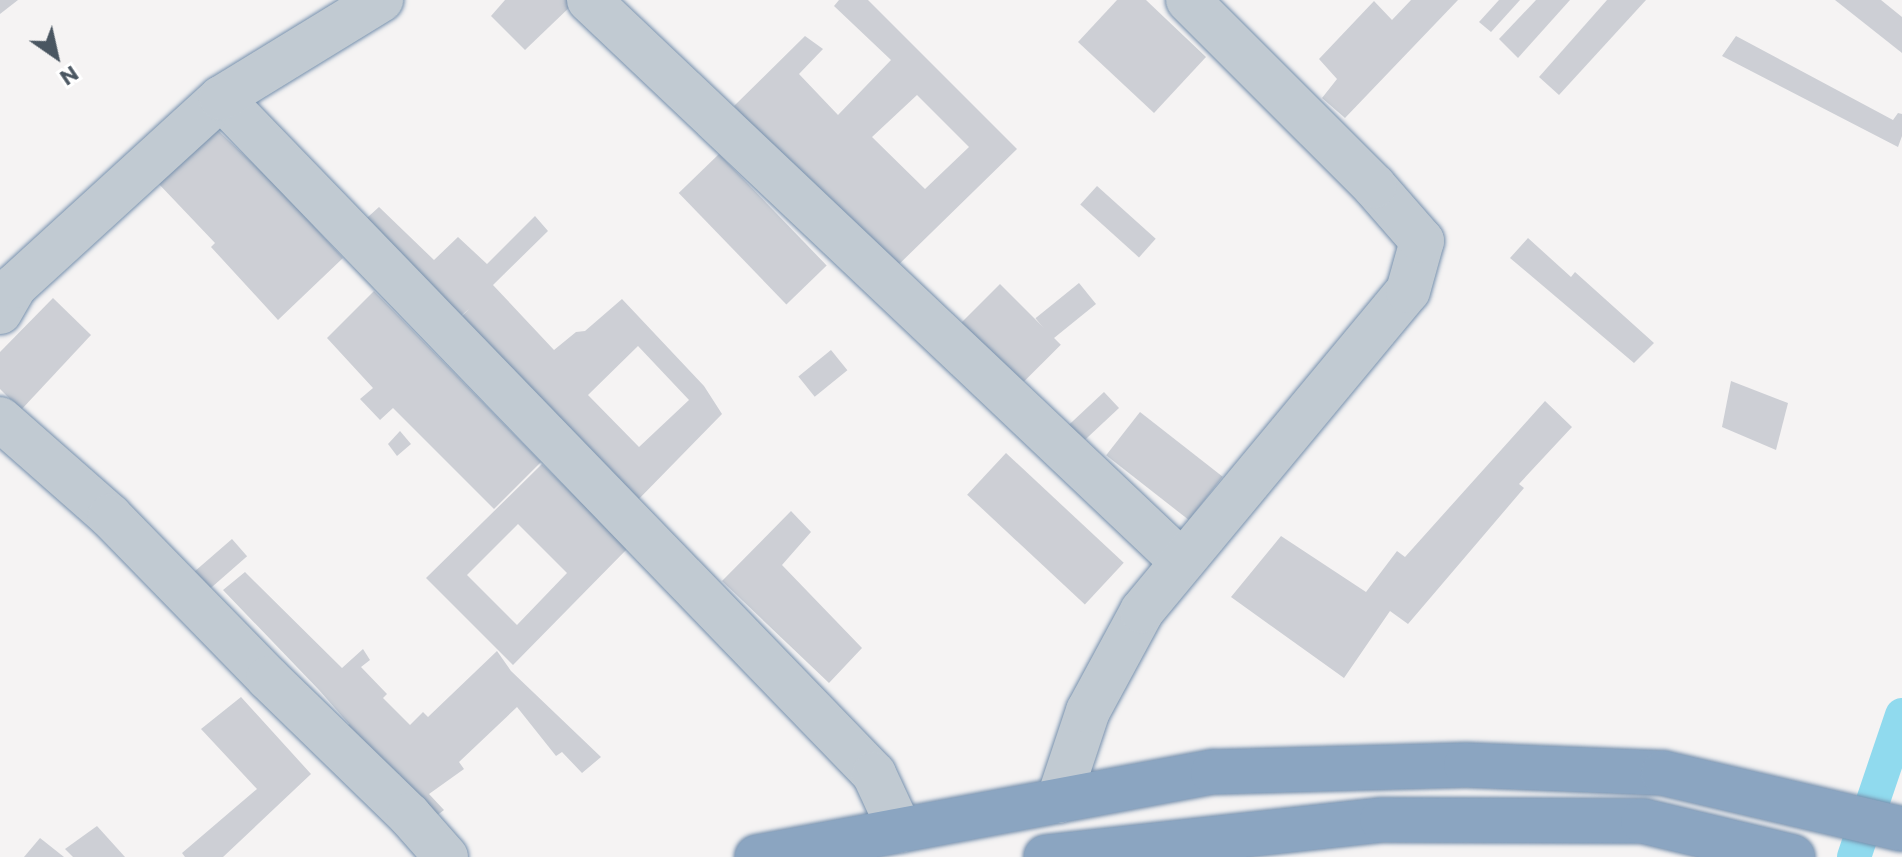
<!DOCTYPE html>
<style>
body{margin:0}
#map{position:relative;width:1902px;height:857px;overflow:hidden;background:#f5f3f3;font-family:Commissioner,sans-serif}
div>[style]{position:absolute}
[style*='--x']{left:calc(var(--x)*1px);top:calc(var(--y)*1px);width:calc(var(--w)*1px);rotate:calc(var(--a)*1deg)}
.canal>*{height:34px;margin:-17px;padding:0 17px;transform-origin:17px;border-radius:17px;background:#90daee}
.building>*{inset:0;background:#cdcfd5;transform-origin:0 0}
.roads{filter:drop-shadow(0 0 2px #7690ad) drop-shadow(0 0 2px #7690ad)}
.minor>*{height:44px;margin:-22px;padding:0 22px;transform-origin:22px;border-radius:22px;background:#c1cad2}
.highway>*{height:44px;margin:-22px;padding:0 22px;transform-origin:22px;border-radius:22px;background:#8ba5c1}
span{translate:-50% -50%;white-space:nowrap;text-align:center;line-height:1.15;-webkit-text-stroke:8px #fff;paint-order:stroke}
.north{position:absolute;left:16px;top:16px;width:80px;height:80px;-webkit-text-stroke:6px #fff;paint-order:stroke;rotate:146deg;font-size:22px;font-weight:700;line-height:32px;text-align:center;color:#4a5661}
.north::after{content:'';display:block;margin:auto;width:28px;height:36px;background:#4a5661;clip-path:polygon(50% 0,100% 100%,50% 72%,0 100%)}
</style>
<div id="map">
<div class="canal">
<div style="--x:1854;--y:857;--w:150;--a:-71.3"></div>
</div>
<div class="building">
<div style="clip-path:polygon(0 0,18px 0,0 14px)"></div>
<div style="clip-path:polygon(505px 0,569px 0,573px 4px,525px 50px,491px 16px)"></div>
<div style="clip-path:polygon(evenodd,839px 0,868px 0,1017px 149px,889px 274px,798px 180px,734px 106px,805px 36px,823px 49px,799px 74px,838px 115px,891px 60px,834px 6px,839px 0,917px 95px,969px 147px,925px 189px,872px 137px,917px 95px)"></div>
<div style="clip-path:polygon(1117px 0,1146px 0,1206px 57px,1154px 113px,1078px 42px)"></div>
<div style="clip-path:polygon(1411px 0,1458px 0,1345px 118px,1322px 98px,1337px 79px,1319px 59px,1374px 1px,1392px 20px)"></div>
<div style="clip-path:polygon(1499px 0,1520px 0,1491px 32px,1479px 22px)"></div>
<div style="clip-path:polygon(1536px 0,1570px 0,1518px 58px,1499px 39px)"></div>
<div style="clip-path:polygon(1607px 0,1646px 0,1559px 95px,1539px 77px)"></div>
<div style="clip-path:polygon(1835px 0,1881px 0,1902px 17px,1902px 53px)"></div>
<div style="clip-path:polygon(1736px 36px,1893px 120px,1898px 113px,1902px 114px,1902px 136px,1898px 147px,1722px 56px)"></div>
<div style="clip-path:polygon(211px 124px,278px 187px,343px 258px,278px 320px,211px 247px,215px 243px,157px 182px)"></div>
<div style="left:719px;top:154px;width:155px;height:56px;rotate:46deg"></div>
<div style="left:1097px;top:186px;width:79px;height:25px;rotate:42deg"></div>
<div style="clip-path:polygon(evenodd,379px 207px,434px 260px,458px 237px,487px 264px,535px 216px,548px 231px,493px 285px,554px 350px,576px 332px,585px 331px,622px 299px,704px 386px,722px 414px,633px 505px,455px 323px,469px 309px,454px 322px,358px 226px,379px 207px,638px 346px,689px 400px,639px 447px,588px 395px,638px 346px)"></div>
<div style="clip-path:polygon(1528px 238px,1571px 277px,1575px 272px,1654px 343px,1634px 363px,1510px 258px)"></div>
<div style="left:1079px;top:283px;width:27px;height:56px;rotate:51deg"></div>
<div style="left:1000px;top:284px;width:86px;height:71px;rotate:45deg"></div>
<div style="clip-path:polygon(374px 291px,541px 462px,494px 509px,393px 408px,380px 420px,360px 399px,373px 388px,327px 338px)"></div>
<div style="clip-path:polygon(53px 298px,91px 335px,21px 410px,0 389px,0 352px)"></div>
<div style="left:831px;top:350px;width:26px;height:42px;rotate:51deg"></div>
<div style="clip-path:polygon(1731px 381px,1788px 403px,1776px 450px,1722px 427px)"></div>
<div style="left:1104px;top:392px;width:22px;height:53px;rotate:47deg"></div>
<div style="clip-path:polygon(1545px 401px,1572px 427px,1519px 484px,1524px 488px,1408px 624px,1390px 611px,1344px 678px,1231px 597px,1281px 536px,1366px 592px,1397px 551px,1405px 557px)"></div>
<div style="left:1140px;top:412px;width:105px;height:55px;rotate:38deg"></div>
<div style="clip-path:polygon(400px 431px,411px 444px,397px 456px,388px 444px)"></div>
<div style="left:1006px;top:453px;width:161px;height:57px;rotate:43deg"></div>
<div style="clip-path:polygon(evenodd,542px 464px,628px 548px,513px 665px,426px 578px,542px 464px,518px 524px,567px 573px,517px 625px,467px 575px,518px 524px)"></div>
<div style="clip-path:polygon(791px 511px,811px 532px,782px 565px,862px 648px,829px 683px,722px 581px)"></div>
<div style="left:232px;top:539px;width:23px;height:50px;rotate:49deg"></div>
<div style="clip-path:polygon(245px 572px,342px 668px,363px 649px,370px 660px,361px 667px,387px 694px,383px 698px,410px 725px,423px 712px,428px 717px,497px 651px,511px 671px,601px 757px,582px 773px,562px 752px,556px 756px,517px 707px,459px 762px,464px 769px,429px 794px,444px 810px,435px 817px,399px 774px,393px 779px,345px 729px,349px 724px,319px 690px,223px 590px)"></div>
<div style="clip-path:polygon(241px 697px,311px 774px,223px 857px,185px 857px,182px 853px,257px 789px,201px 729px)"></div>
<div style="clip-path:polygon(97px 826px,125px 857px,73px 857px,65px 849px)"></div>
<div style="clip-path:polygon(40px 838px,64px 857px,24px 857px)"></div>
</div>
<div class="roads">
<div class="minor">
<div style="--x:589;--y:0;--w:817;--a:43.46"></div>
<div style="--x:221;--y:98;--w:940;--a:45.99"></div>
<div style="--x:874;--y:774;--w:62;--a:65.1"></div>
<div style="--x:0;--y:312;--w:30;--a:-60"></div>
<div style="--x:15;--y:286;--w:279;--a:-42.4"></div>
<div style="--x:221;--y:98;--w:188;--a:-31.5"></div>
<div style="--x:0;--y:419;--w:147;--a:41.4"></div>
<div style="--x:110;--y:516;--w:226;--a:45.7"></div>
<div style="--x:268;--y:678;--w:197;--a:44.2"></div>
<div style="--x:409;--y:815;--w:56;--a:48.6"></div>
<div style="--x:1058;--y:801;--w:95;--a:-71.6"></div>
<div style="--x:1088;--y:711;--w:114;--a:-61.6"></div>
<div style="--x:1142;--y:611;--w:416;--a:-50.3"></div>
<div style="--x:1408;--y:291;--w:52;--a:-74.4"></div>
<div style="--x:1422;--y:241;--w:73;--a:-131.1"></div>
<div style="--x:1374;--y:186;--w:263;--a:-135"></div>
</div>
<div class="highway">
<div style="--x:757;--y:857;--w:464;--a:-10.6"></div>
<div style="--x:1213;--y:772;--w:253;--a:-1.6"></div>
<div style="--x:1466;--y:765;--w:197;--a:2.3"></div>
<div style="--x:1663;--y:773;--w:245;--a:13.2"></div>
<div style="--x:1046;--y:857;--w:338;--a:-6.3"></div>
<div style="--x:1382;--y:820;--w:261;--a:0.2"></div>
<div style="--x:1643;--y:821;--w:154;--a:13.5"></div>
</div>
</div>
<div class="north">N</div>
</div>
